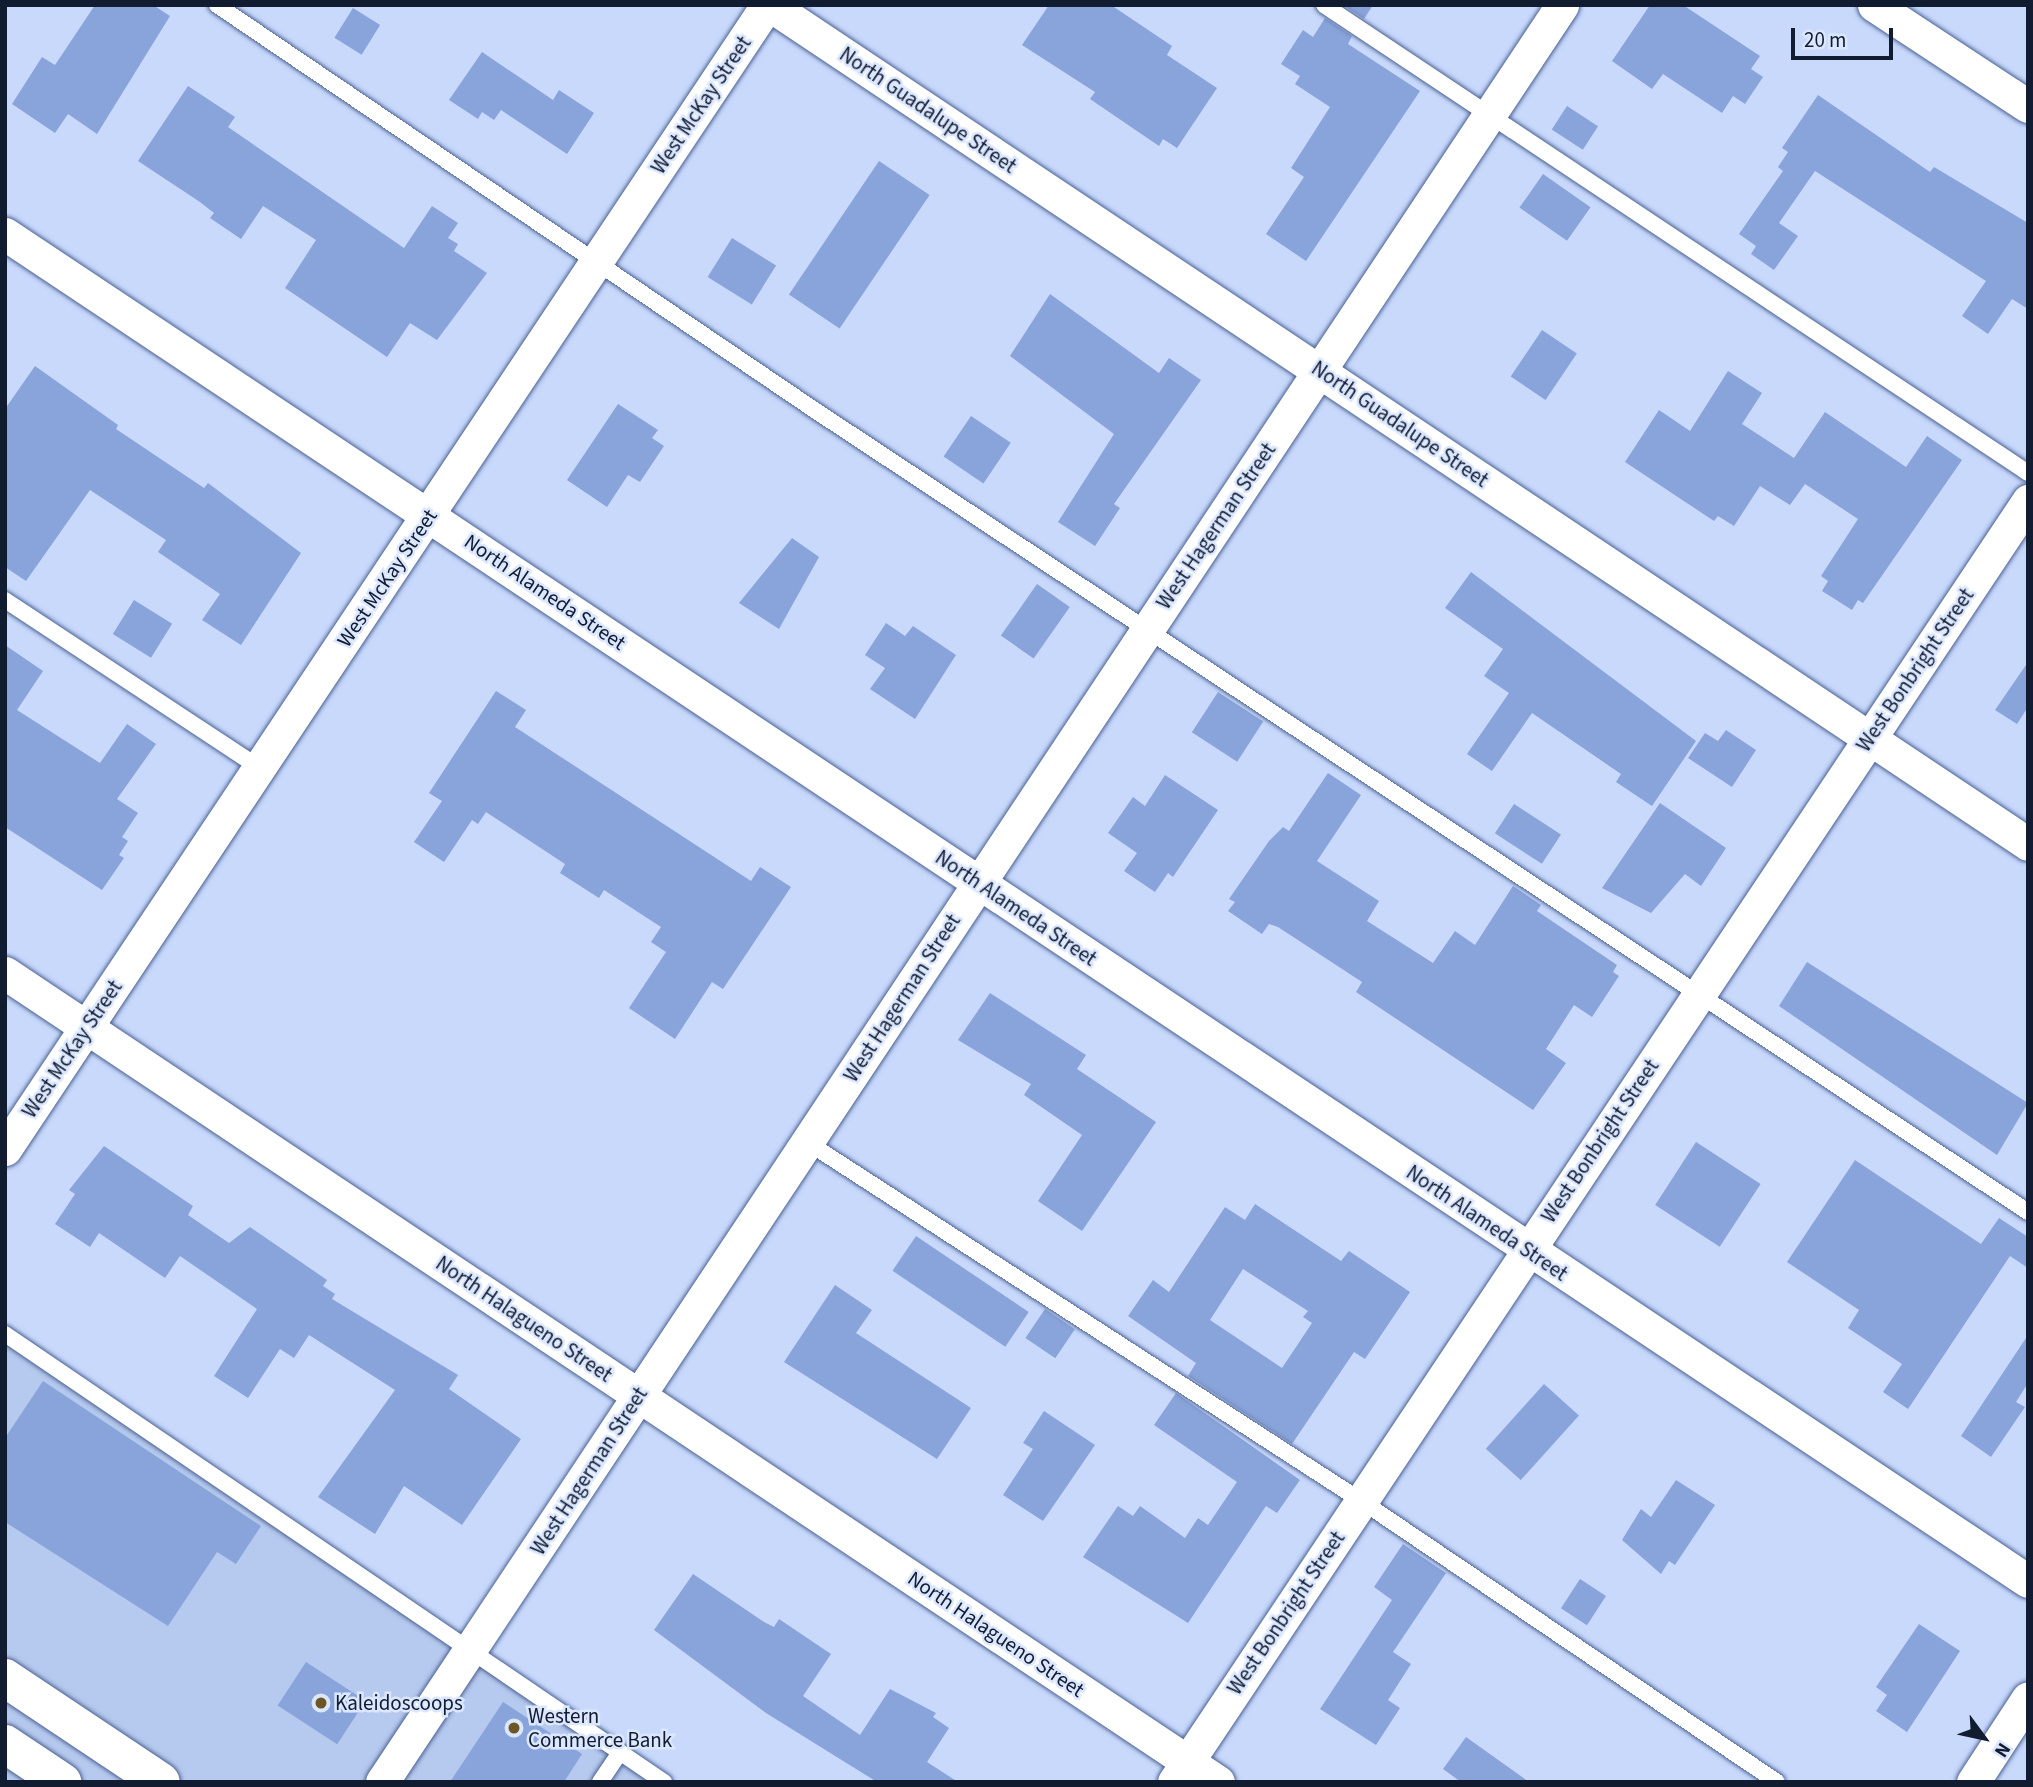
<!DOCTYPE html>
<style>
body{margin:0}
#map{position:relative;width:2033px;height:1787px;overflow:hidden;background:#c8d9fc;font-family:"Source Sans 3",sans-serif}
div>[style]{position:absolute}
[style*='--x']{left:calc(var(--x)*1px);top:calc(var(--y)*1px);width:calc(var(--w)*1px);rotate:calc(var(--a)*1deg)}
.built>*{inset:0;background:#b6c9ee}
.building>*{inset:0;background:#89a4da;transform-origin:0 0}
.roads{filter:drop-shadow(0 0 2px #4a6193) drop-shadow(0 0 2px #4a6193)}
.service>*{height:16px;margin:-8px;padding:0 8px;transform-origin:8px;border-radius:8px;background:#fff}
.minor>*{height:33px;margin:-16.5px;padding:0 16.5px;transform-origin:16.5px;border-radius:16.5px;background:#fff}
.trunk>*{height:38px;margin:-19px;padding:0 19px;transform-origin:19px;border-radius:19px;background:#fff}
.dots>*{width:19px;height:19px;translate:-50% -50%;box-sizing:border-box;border:4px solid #dbe7fe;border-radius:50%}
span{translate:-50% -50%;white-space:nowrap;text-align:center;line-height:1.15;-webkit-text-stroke:5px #dbe7fe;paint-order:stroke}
.street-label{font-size:21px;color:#121c31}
.poi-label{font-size:21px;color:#121c31}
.left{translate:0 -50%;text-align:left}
.frame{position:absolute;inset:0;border:7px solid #121c31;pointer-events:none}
.north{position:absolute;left:1949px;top:1703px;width:70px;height:70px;-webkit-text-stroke:5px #dbe7fe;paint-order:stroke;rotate:123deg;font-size:19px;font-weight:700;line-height:28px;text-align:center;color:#121c31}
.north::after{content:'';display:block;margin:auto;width:24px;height:32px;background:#121c31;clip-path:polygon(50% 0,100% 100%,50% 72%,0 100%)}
.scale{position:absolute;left:1791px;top:28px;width:102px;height:32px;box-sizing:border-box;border:4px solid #121c31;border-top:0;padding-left:9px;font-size:21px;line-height:24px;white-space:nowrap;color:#121c31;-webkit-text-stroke:5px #dbe7fe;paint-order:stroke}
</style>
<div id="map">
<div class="built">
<div style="clip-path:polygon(5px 1334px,664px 1782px,5px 1782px)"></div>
</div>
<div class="building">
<div style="clip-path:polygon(95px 5px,153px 5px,170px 16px,97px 134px,68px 114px,55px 133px,12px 104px,42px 57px,55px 65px)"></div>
<div style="clip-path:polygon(1049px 5px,1111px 5px,1172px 46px,1167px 55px,1217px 88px,1177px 148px,1163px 139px,1159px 146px,1090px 99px,1095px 92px,1022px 45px)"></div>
<div style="clip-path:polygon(1343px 5px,1373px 5px,1364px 19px)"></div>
<div style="clip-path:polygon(1650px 5px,1683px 5px,1760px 56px,1751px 69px,1763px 77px,1745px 104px,1733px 96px,1722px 113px,1663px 74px,1652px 89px,1612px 61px)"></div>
<div style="left:353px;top:8px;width:32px;height:35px;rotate:32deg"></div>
<div style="clip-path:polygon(1325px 18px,1352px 36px,1348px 44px,1420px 91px,1306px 261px,1266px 234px,1304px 177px,1291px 168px,1330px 107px,1295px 84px,1300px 76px,1281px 64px,1303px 30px,1313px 37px)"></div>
<div style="clip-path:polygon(482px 52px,553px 100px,559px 90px,594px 113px,567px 154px,501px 110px,494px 120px,482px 112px,478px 119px,449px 100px)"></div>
<div style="clip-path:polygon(188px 86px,235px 117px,228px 127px,404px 248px,432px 206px,458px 223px,448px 238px,458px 244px,454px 251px,487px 273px,437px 340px,410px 323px,387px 357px,285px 288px,316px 240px,263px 206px,241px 239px,210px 218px,214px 213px,200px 202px,138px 161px)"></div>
<div style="clip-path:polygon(1818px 95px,1930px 172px,1934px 167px,2028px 223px,2028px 309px,2012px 299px,1988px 334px,1962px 316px,1986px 281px,1815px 171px,1779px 223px,1798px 236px,1774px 270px,1751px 254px,1756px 246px,1739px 234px,1783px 171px,1778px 167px,1788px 152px,1782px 148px)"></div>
<div style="left:1567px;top:106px;width:37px;height:28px;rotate:33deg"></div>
<div style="left:879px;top:161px;width:61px;height:161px;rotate:34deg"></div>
<div style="left:1543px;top:174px;width:58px;height:41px;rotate:35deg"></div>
<div style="left:732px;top:238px;width:52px;height:46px;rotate:32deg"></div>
<div style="clip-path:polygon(1050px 294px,1159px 373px,1169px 358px,1201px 380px,1114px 504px,1120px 508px,1095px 546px,1058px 522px,1114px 434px,1010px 356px)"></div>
<div style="left:1542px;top:330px;width:42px;height:56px;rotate:34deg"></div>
<div style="clip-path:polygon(35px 366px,118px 425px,116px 429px,204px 488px,208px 483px,301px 553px,241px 645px,202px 620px,220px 594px,158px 552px,166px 540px,90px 490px,26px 581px,5px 567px,5px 409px)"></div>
<div style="clip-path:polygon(1728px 371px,1762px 393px,1742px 424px,1794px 458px,1825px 412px,1906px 467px,1927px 436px,1962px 460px,1863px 603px,1858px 600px,1852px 610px,1822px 591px,1828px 581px,1821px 576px,1858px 519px,1805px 484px,1790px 505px,1760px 486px,1734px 526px,1718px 516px,1714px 521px,1625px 462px,1659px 410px,1690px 431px)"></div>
<div style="clip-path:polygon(618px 404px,658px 430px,652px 438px,664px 446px,640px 482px,628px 475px,607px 507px,567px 480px)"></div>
<div style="left:971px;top:416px;width:48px;height:49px;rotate:34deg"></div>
<div style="clip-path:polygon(792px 538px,819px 557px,779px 629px,739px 603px)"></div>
<div style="clip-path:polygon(1471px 572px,1696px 741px,1652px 806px,1616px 782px,1621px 774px,1532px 713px,1492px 771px,1467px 754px,1509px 693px,1484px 676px,1503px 649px,1445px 608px)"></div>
<div style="left:1037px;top:584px;width:40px;height:63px;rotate:35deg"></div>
<div style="left:134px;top:600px;width:45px;height:40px;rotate:32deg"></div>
<div style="clip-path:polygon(886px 623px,905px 636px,913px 626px,956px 655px,915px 719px,870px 689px,885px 668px,865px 655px)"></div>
<div style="clip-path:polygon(5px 645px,43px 671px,17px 710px,100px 763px,127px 724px,156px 744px,117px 799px,138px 813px,122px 837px,128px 841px,119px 855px,124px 858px,102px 890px,5px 827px)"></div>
<div style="clip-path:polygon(2028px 662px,2028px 707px,2017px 724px,1995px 710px)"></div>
<div style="clip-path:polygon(496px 691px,526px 710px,515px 727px,751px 881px,760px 867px,791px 887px,723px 989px,712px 982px,675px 1039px,629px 1008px,666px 952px,651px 942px,661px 927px,604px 890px,599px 898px,560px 873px,565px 864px,486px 812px,478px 824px,472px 820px,444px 862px,414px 842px,442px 801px,429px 793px)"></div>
<div style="left:1218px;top:692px;width:54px;height:48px;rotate:33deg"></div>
<div style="clip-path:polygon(1726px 730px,1756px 750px,1732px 787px,1688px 758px,1705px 733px,1718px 741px)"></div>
<div style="clip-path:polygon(1328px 773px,1361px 795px,1317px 861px,1379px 901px,1367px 921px,1433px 963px,1455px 931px,1475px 945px,1513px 886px,1541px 905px,1537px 911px,1617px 965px,1613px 972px,1619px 976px,1592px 1017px,1574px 1005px,1546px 1049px,1566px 1063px,1533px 1110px,1356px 992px,1362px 982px,1278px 927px,1269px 924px,1262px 934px,1228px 911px,1235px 902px,1229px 899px,1269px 841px,1283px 827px,1289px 831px)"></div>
<div style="clip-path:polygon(1165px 775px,1218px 810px,1173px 877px,1168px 873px,1155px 892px,1124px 871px,1137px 853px,1108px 833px,1133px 797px,1145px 806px)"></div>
<div style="clip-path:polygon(1660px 803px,1726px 848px,1701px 886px,1685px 874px,1651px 913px,1602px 888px)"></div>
<div style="left:1514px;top:804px;width:56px;height:35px;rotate:33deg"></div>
<div style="clip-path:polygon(1807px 962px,2028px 1103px,1997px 1155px,1779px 1006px)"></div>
<div style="clip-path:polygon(990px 993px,1086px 1055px,1077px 1069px,1156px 1122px,1082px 1231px,1038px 1201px,1082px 1135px,1024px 1095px,1031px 1084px,958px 1040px)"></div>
<div style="left:1696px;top:1142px;width:77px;height:75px;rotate:33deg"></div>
<div style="clip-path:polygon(104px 1146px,193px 1206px,188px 1215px,229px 1243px,250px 1227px,327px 1280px,323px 1286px,335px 1294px,332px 1299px,458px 1375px,449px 1389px,521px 1439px,462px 1525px,404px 1486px,375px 1534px,318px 1497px,395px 1390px,309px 1335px,294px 1358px,280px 1349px,248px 1398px,214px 1376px,257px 1309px,180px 1256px,165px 1278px,99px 1233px,90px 1247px,55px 1224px,75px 1194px,69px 1190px)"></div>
<div style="clip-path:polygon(1855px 1160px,1981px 1244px,1999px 1218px,2028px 1237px,2028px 1268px,2010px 1256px,1908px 1409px,1883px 1392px,1902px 1364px,1848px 1328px,1859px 1310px,1787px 1262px)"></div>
<div style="clip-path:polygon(evenodd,1255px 1204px,1341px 1261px,1349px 1251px,1410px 1292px,1365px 1359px,1354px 1352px,1292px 1444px,1188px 1376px,1196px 1363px,1128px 1316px,1153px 1280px,1169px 1292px,1225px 1207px,1245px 1220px,1255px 1204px,1243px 1269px,1308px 1311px,1303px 1317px,1312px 1323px,1282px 1368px,1210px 1320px,1243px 1269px)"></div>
<div style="left:916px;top:1236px;width:136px;height:42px;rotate:34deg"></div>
<div style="clip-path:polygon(835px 1285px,872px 1310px,856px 1333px,971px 1408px,937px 1459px,784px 1362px)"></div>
<div style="left:1045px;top:1309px;width:36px;height:35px;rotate:34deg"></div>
<div style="clip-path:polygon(2028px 1335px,2028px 1383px,2016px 1402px,2025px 1407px,1991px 1457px,1961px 1436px)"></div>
<div style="clip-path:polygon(43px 1381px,261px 1526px,236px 1564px,217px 1552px,168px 1626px,5px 1522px,5px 1438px)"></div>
<div style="left:1544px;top:1384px;width:47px;height:87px;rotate:42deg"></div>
<div style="clip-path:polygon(1176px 1393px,1300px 1480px,1277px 1513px,1266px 1506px,1188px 1623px,1083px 1557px,1118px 1506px,1133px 1516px,1140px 1506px,1185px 1538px,1198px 1518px,1208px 1525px,1237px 1482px,1154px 1425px)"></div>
<div style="clip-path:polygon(1044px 1411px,1095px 1445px,1043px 1521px,1003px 1495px,1033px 1449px,1023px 1443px)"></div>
<div style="clip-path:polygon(1676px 1480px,1715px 1505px,1675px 1565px,1669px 1561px,1661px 1574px,1622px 1540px,1641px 1509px,1651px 1517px)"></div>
<div style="clip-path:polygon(1403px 1544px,1446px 1573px,1393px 1652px,1411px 1664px,1388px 1700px,1400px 1708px,1376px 1745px,1320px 1709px,1392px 1600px,1374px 1587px)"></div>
<div style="clip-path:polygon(693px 1574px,764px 1622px,774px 1627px,779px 1619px,831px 1654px,803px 1696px,860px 1735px,890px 1689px,936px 1713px,933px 1717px,949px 1728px,927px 1762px,958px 1782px,877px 1782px,766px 1713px,654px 1630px)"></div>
<div style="left:1580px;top:1579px;width:31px;height:35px;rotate:33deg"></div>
<div style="clip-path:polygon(1919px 1624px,1960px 1651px,1907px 1732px,1876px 1711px,1887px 1695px,1876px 1687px)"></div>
<div style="left:306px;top:1662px;width:71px;height:52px;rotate:33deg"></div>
<div style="clip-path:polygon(503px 1702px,582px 1754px,564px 1782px,450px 1782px)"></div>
<div style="clip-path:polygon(1466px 1737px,1529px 1782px,1461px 1782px,1443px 1769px)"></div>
</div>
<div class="roads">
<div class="service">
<div style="--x:217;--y:5;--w:720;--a:34.13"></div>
<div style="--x:813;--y:409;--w:1456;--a:33.46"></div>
<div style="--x:1324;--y:5;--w:845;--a:33.61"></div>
<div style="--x:5;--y:600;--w:305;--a:33.4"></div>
<div style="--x:807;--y:1142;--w:659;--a:32.92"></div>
<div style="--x:1360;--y:1500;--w:503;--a:34.07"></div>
<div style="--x:5;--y:1334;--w:797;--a:34.21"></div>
<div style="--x:600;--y:1782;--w:36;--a:-56"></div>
</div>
<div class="minor">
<div style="--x:770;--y:5;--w:1512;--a:33.7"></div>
<div style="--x:1874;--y:5;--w:184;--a:33.3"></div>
<div style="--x:5;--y:234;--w:2430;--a:33.66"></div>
<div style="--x:5;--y:973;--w:1458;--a:33.7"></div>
<div style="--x:5;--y:1149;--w:1375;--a:-56.33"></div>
<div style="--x:382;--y:1782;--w:2133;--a:-56.41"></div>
<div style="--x:1174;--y:1782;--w:1540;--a:-56.31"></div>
<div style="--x:1973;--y:1782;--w:100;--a:-56.8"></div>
</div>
<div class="trunk">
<div style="--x:5;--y:1678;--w:187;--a:33.7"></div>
<div style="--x:5;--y:1744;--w:69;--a:33.7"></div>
</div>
</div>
<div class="dots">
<div style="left:321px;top:1703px;background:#6d5626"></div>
<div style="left:514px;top:1728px;background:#6d5626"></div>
</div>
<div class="street-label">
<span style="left:701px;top:105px;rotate:-56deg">West McKay Street</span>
<span style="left:928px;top:110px;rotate:34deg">North Guadalupe Street</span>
<span style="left:1400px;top:424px;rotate:34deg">North Guadalupe Street</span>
<span style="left:1216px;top:526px;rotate:-56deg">West Hagerman Street</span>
<span style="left:387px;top:578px;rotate:-56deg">West McKay Street</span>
<span style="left:545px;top:592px;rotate:34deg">North Alameda Street</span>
<span style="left:1915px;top:670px;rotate:-56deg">West Bonbright Street</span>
<span style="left:1016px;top:908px;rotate:34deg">North Alameda Street</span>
<span style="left:902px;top:998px;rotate:-57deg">West Hagerman Street</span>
<span style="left:72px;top:1049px;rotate:-56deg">West McKay Street</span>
<span style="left:1600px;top:1141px;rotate:-56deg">West Bonbright Street</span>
<span style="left:1487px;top:1223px;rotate:34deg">North Alameda Street</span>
<span style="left:524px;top:1319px;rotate:34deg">North Halagueno Street</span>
<span style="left:589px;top:1471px;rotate:-57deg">West Hagerman Street</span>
<span style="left:1286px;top:1613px;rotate:-56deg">West Bonbright Street</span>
<span style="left:996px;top:1634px;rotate:34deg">North Halagueno Street</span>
</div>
<div class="poi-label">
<span class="left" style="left:335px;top:1703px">Kaleidoscoops</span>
<span class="left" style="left:528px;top:1728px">Western<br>Commerce Bank</span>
</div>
<div class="frame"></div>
<div class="north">N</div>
<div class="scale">20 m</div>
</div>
